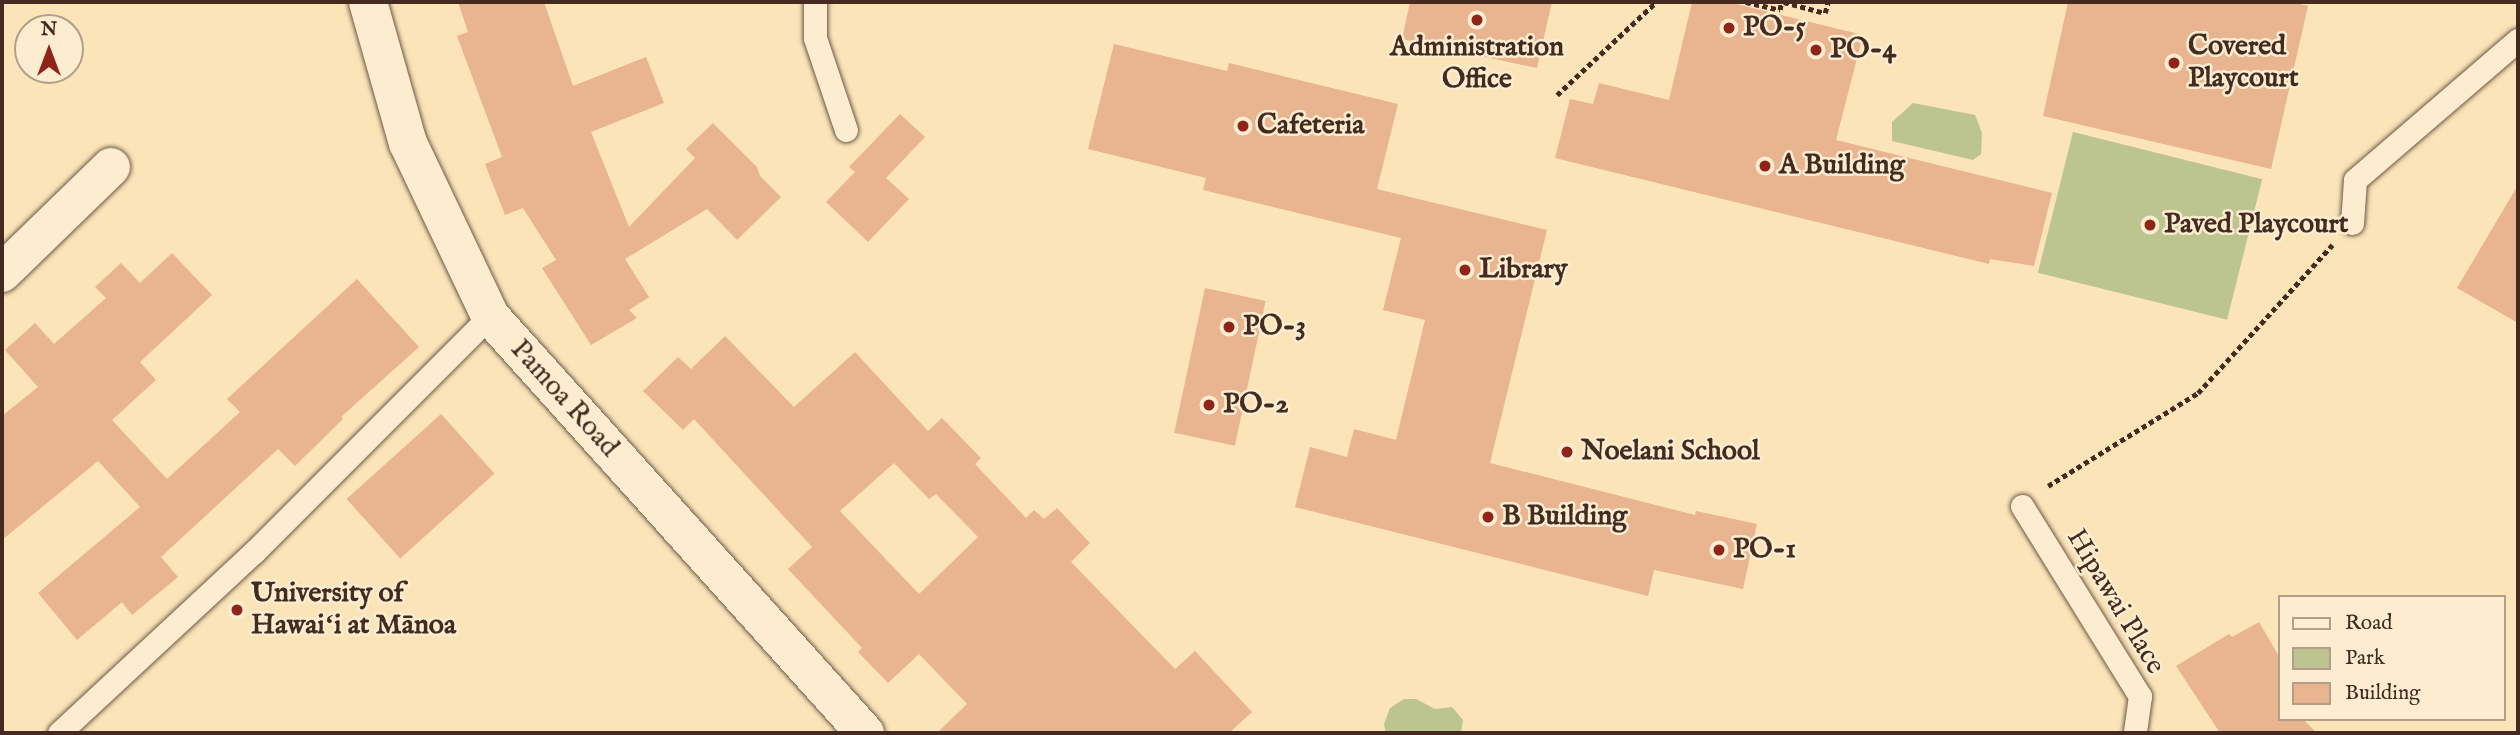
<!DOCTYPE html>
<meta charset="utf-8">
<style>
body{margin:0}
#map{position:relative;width:2520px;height:735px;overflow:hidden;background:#fae4b8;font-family:"IM FELL English",serif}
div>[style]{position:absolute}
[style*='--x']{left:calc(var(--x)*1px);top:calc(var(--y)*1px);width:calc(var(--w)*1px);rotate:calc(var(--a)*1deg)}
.green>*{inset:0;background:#bcc590;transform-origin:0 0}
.building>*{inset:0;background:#e9b490;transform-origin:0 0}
.path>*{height:4.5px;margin-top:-2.25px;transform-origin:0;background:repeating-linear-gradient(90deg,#442a20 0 5px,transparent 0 8.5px)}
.roads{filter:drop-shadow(0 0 2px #725846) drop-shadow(0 0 2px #725846)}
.service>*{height:23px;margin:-11.5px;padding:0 11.5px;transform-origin:11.5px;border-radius:11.5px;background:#fcedd1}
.minor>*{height:38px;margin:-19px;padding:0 19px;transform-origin:19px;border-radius:19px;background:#fcedd1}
.dots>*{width:19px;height:19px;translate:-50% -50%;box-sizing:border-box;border:4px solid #fcedd1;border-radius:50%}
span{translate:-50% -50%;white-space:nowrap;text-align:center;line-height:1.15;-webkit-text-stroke:5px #fcedd1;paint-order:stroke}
.poi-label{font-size:28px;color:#442a20;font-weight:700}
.left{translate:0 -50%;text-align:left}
.street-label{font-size:28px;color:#442a20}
.frame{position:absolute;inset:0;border:4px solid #442a20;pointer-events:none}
.legend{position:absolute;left:2278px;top:595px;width:228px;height:126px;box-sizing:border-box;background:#fcedd1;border:2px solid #b29f8a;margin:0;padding:9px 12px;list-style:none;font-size:21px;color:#442a20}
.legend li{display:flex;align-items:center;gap:14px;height:35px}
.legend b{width:35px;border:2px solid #b29f8a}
.north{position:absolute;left:14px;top:14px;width:70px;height:70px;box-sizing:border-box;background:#fcedd1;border:2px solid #b29f8a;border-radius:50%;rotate:0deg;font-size:19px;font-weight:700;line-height:28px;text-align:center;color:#442a20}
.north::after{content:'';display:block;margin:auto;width:24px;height:32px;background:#8f2418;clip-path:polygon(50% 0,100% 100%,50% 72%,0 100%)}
</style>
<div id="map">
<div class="green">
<div style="clip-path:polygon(1913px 103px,1975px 115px,1982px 133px,1981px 154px,1973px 160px,1892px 141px,1892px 122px)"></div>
<div style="left:2073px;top:132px;width:195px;height:145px;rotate:14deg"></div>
<div style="clip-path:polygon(1404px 699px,1416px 699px,1435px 709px,1452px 707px,1463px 720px,1461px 733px,1386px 733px,1384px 724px,1390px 708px)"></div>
</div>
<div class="building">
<div style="clip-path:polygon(458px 2px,544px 2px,573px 86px,646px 57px,664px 103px,591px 132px,629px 227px,695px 158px,686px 149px,713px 123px,757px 167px,760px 176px,781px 197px,737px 240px,707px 209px,625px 259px,649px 297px,629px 310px,637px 318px,591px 345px,542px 268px,556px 260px,523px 208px,505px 215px,485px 164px,502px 157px,457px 36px,468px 32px)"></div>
<div style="clip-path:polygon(1410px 2px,1552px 2px,1537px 68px,1402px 39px)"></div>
<div style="clip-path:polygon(1692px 2px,1728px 2px,1863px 35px,1836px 140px,2052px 193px,2034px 266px,1990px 259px,1989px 264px,1555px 158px,1570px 99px,1593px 104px,1599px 83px,1669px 100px)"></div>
<div style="clip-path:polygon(2068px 2px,2291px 2px,2308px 6px,2271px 169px,2043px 116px)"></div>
<div style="clip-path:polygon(1114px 44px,1227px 71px,1229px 63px,1398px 104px,1377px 189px,1547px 230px,1490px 463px,1695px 515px,1696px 511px,1757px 524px,1743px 589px,1654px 570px,1648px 596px,1295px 507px,1310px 447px,1347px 457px,1354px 429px,1396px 440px,1425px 320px,1383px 310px,1401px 238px,1203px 190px,1206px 178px,1088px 149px)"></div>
<div style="clip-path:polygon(900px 114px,925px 137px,886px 178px,909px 199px,868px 242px,826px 202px,855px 172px,849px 167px)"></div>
<div style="clip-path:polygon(2518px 185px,2518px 323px,2457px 288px)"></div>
<div style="clip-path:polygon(172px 253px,212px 295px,140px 362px,156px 380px,112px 420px,167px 479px,240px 412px,227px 399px,357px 279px,419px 347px,341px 417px,343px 419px,295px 466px,278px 449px,161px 557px,178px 577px,132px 615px,122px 602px,77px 640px,38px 593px,140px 507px,98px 461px,2px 540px,2px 416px,38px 387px,5px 350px,35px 323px,54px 344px,106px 298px,95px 287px,121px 263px,140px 283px)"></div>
<div style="left:1205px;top:288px;width:62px;height:148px;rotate:12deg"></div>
<div style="clip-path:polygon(evenodd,725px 336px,794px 407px,855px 352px,928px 431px,942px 418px,981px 458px,975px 464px,1026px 518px,1034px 510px,1044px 519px,1057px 508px,1090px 543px,1071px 562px,1175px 669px,1195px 651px,1252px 712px,1229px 733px,937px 733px,967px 704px,919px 654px,888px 683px,858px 652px,862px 648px,788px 569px,812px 547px,694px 419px,683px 430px,643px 391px,678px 357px,691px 369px,725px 336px,894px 463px,929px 499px,936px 494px,978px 537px,919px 594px,840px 511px,894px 463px)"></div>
<div style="left:441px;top:414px;width:80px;height:127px;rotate:48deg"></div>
<div style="clip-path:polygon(2259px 622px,2280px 658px,2280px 719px,2303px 719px,2317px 733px,2220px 733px,2176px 666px,2229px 634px,2232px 637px)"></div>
</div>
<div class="path">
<div style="--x:1746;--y:2;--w:35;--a:13"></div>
<div style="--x:1780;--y:10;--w:8;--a:-83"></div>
<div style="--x:1784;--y:2;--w:42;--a:15"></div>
<div style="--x:1825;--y:13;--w:11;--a:-75"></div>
<div style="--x:1828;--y:2;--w:3;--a:180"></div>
<div style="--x:1557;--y:95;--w:136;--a:-43.2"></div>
<div style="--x:2048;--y:486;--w:176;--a:-31.8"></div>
<div style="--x:2198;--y:393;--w:200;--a:-47.8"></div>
</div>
<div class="roads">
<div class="service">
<div style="--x:815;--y:2;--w:36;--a:90"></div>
<div style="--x:815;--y:38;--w:97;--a:71.4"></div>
<div style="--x:2352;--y:223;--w:43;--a:-86"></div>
<div style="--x:2355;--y:180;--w:215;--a:-40.7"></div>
<div style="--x:2022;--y:506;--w:224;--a:58.2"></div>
<div style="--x:2140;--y:696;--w:37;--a:98"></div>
<div style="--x:59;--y:733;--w:266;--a:-42.9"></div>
<div style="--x:254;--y:552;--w:334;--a:-45"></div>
</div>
<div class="minor">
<div style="--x:368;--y:2;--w:147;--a:74.2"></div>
<div style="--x:408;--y:143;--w:191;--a:64.6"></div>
<div style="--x:490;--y:316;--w:561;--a:48.04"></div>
<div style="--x:2;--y:273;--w:152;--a:-44.2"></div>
</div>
</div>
<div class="dots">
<div style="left:1477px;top:20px;background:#8f2418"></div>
<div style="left:1729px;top:28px;background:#8f2418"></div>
<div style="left:1816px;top:50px;background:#8f2418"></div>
<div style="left:2174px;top:63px;background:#8f2418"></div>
<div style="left:1243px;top:126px;background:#8f2418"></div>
<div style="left:1765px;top:166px;background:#8f2418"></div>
<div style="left:2150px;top:225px;background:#8f2418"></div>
<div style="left:1465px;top:270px;background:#8f2418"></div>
<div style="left:1229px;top:327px;background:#8f2418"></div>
<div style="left:1209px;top:405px;background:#8f2418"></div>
<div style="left:1567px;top:452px;background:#8f2418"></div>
<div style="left:1488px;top:517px;background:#8f2418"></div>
<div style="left:1719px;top:550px;background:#8f2418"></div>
<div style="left:237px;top:610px;background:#8f2418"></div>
</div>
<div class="poi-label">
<span class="left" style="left:1743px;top:28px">PO-5</span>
<span class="left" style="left:2188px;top:63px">Covered<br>Playcourt</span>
<span style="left:1477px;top:64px">Administration<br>Office</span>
<span class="left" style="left:1830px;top:50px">PO-4</span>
<span class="left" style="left:1257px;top:126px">Cafeteria</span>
<span class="left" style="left:1779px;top:166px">A Building</span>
<span class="left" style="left:2164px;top:225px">Paved Playcourt</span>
<span class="left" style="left:1479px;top:270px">Library</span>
<span class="left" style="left:1243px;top:327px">PO-3</span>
<span class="left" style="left:1223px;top:405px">PO-2</span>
<span class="left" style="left:1581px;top:452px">Noelani School</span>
<span class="left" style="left:1502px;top:517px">B Building</span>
<span class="left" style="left:1733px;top:550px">PO-1</span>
<span class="left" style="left:251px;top:610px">University of<br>Hawaiʻi at Mānoa</span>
</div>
<div class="street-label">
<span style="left:564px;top:399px;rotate:48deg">Pamoa Road</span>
<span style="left:2115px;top:602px;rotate:59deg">Hipawai Place</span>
</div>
<div class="frame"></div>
<ul class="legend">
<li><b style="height:9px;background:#fcedd1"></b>Road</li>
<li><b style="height:19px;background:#bcc590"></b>Park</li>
<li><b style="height:19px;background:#e9b490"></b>Building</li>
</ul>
<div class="north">N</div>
</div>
